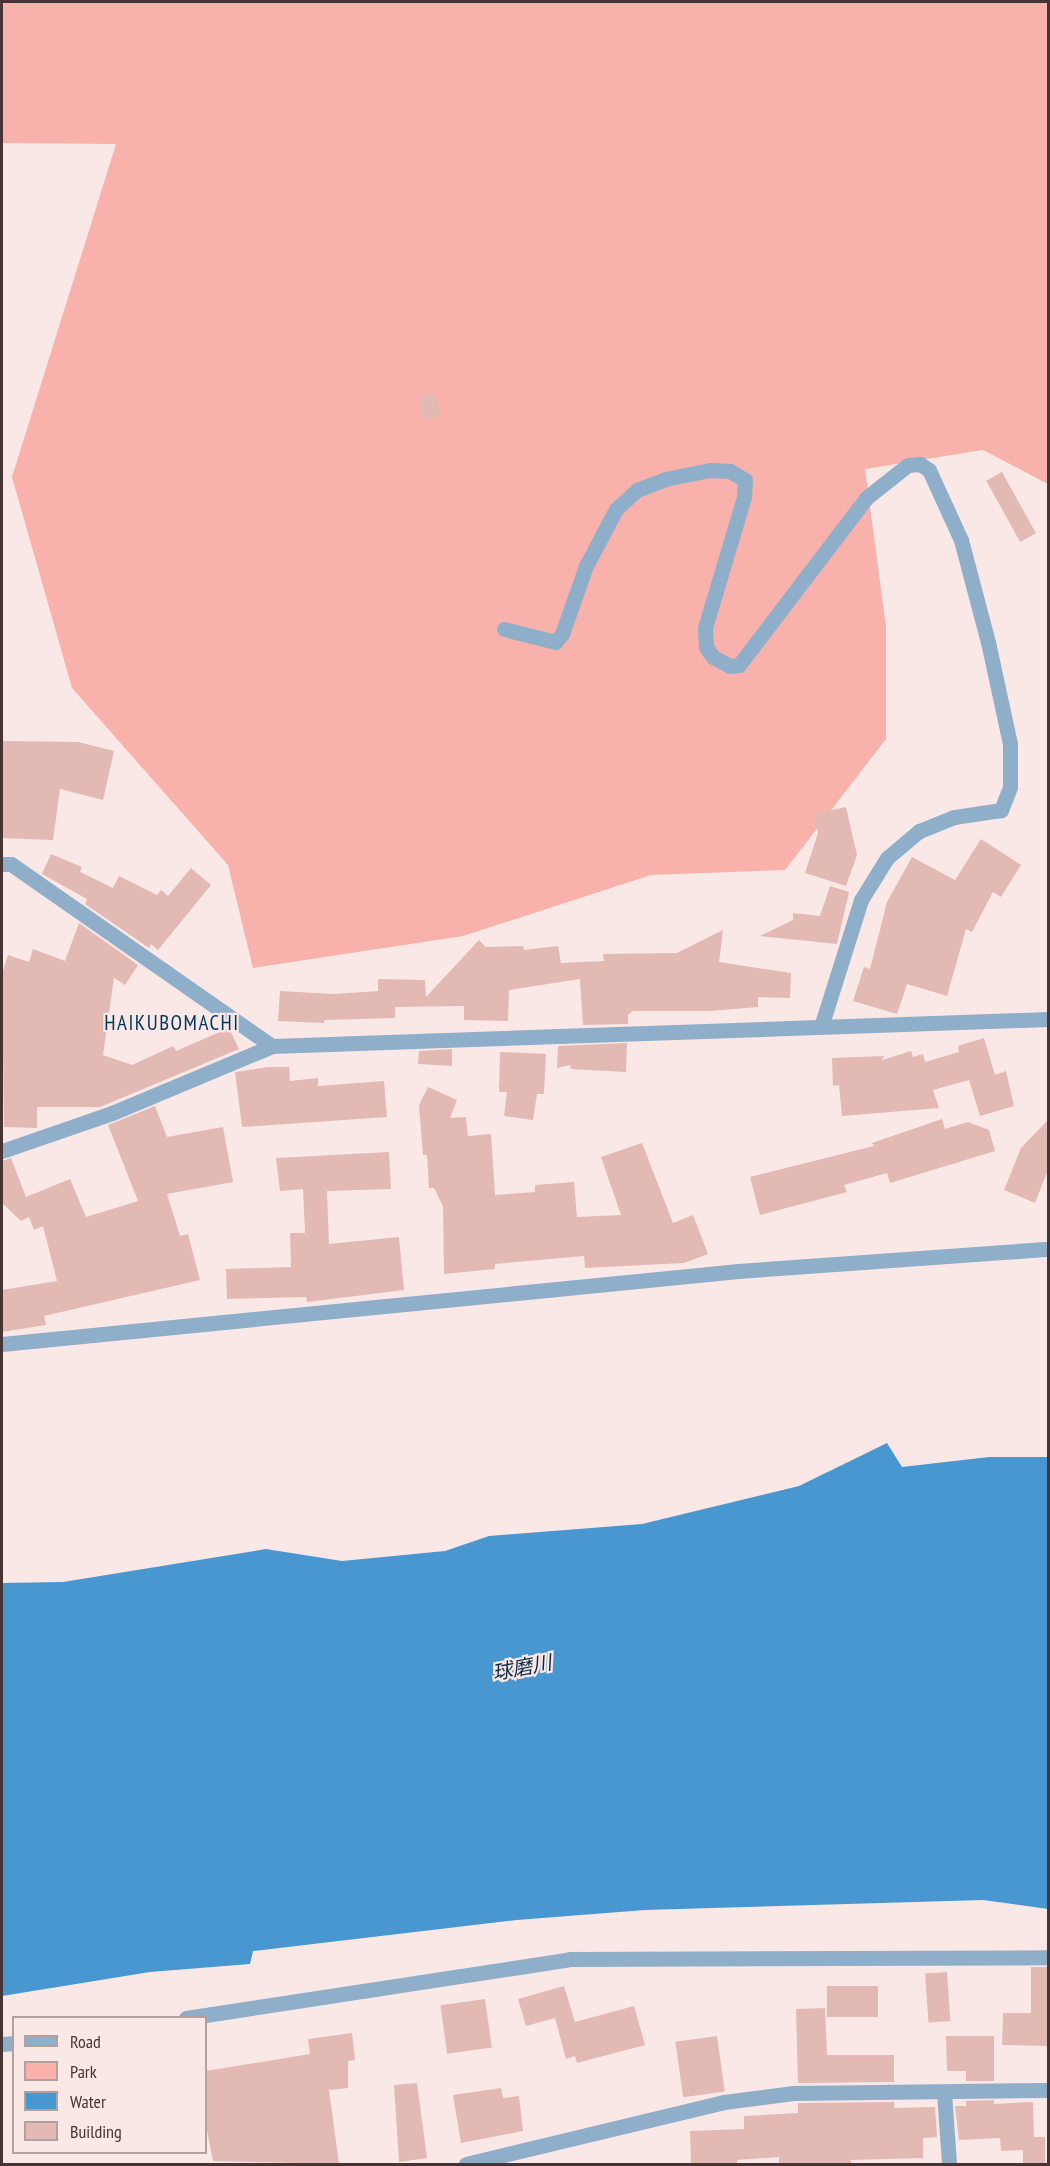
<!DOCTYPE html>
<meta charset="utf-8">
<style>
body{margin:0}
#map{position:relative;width:1050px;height:2166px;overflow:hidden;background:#fae8e6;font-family:"PT Sans Narrow","Noto Sans JP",sans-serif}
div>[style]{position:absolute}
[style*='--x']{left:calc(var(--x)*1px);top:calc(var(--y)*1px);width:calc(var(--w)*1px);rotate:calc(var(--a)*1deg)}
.green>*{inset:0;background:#f9b2ab}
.water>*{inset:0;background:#4997d1}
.building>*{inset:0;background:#e3b9b4;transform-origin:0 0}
.minor>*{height:15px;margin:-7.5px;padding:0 7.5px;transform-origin:7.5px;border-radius:7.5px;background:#8faec9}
span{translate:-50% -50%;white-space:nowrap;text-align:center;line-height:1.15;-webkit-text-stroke:4.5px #fae8e6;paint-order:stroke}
.water-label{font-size:20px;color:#0a2c44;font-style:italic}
.quarter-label{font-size:21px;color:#003759;letter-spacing:1.5px}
.frame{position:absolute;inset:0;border:3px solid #463534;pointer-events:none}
.legend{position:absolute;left:12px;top:2016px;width:195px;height:138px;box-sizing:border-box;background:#fae8e6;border:2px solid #b2a09f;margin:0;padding:8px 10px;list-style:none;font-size:18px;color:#463534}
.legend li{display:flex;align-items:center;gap:12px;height:30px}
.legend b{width:30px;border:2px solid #b2a09f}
</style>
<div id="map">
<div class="green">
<div style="clip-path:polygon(2px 2px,1048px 2px,1048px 484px,983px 450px,865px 469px,886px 627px,886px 739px,785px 870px,651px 875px,463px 936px,253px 968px,228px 865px,72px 688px,12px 477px,116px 144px,2px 143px)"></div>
</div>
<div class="water">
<div style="clip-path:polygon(887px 1443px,902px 1467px,989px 1457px,1048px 1457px,1048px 1909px,983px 1900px,645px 1910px,517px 1920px,253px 1951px,250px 1964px,150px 1972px,2px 1996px,2px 1583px,63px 1582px,266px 1549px,342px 1561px,445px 1551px,489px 1536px,642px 1524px,799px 1486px)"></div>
</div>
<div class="building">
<div style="left:436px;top:393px;width:23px;height:18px;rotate:80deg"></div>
<div style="left:1002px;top:472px;width:70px;height:18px;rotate:61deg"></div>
<div style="clip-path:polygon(3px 741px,78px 742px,114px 751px,103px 800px,60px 789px,53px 840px,2px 838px)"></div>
<div style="clip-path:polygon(846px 807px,857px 855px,846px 886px,805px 873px,818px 833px,814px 814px)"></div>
<div style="clip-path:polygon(981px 839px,1021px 865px,1001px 897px,993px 892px,972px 932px,966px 929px,947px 996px,907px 984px,897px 1014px,853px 1001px,864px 967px,870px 969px,887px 902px,912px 857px,955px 880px)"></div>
<div style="clip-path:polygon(51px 854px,82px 867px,80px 872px,113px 888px,119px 876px,157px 895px,161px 890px,168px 896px,191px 868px,211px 885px,158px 950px,151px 944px,149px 948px,85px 904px,87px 899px,42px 874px)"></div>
<div style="clip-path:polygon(830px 886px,849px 892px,837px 944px,760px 936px,793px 920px,793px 913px,820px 916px)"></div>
<div style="clip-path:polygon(79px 923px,138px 965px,125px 985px,114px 978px,103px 1055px,132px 1065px,173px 1046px,176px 1051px,229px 1028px,239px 1049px,100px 1107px,37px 1107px,37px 1128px,4px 1127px,2px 974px,8px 955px,29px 962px,33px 949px,65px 961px)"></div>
<div style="clip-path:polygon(723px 930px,719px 962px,791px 973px,790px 998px,758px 997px,758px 1007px,710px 1011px,633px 1011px,628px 1015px,628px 1024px,583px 1025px,580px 979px,509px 990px,508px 1021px,464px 1020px,464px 1006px,395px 1007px,395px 1018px,324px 1020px,324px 1023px,278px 1021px,280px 991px,334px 994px,378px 991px,378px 979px,425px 980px,426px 997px,479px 940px,486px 947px,523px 946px,524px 950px,558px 946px,561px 963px,604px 961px,603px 954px,677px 953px)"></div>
<div style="clip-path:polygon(984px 1038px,995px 1075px,1006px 1071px,1014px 1106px,980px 1116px,969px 1080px,933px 1090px,939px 1108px,842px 1116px,839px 1085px,833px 1086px,832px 1058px,884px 1056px,882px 1060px,911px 1051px,913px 1057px,923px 1054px,925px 1062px,959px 1052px,958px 1046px)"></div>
<div style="clip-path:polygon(627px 1043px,626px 1072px,571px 1069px,570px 1065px,557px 1068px,558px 1046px)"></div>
<div style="clip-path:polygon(452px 1049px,452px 1066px,418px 1064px,419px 1051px)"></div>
<div style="clip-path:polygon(500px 1052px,546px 1054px,544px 1094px,537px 1094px,533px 1120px,504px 1116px,507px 1092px,499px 1092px)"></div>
<div style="clip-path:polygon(269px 1067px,289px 1067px,290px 1081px,318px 1078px,318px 1086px,384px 1081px,387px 1117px,242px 1127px,235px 1072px)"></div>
<div style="clip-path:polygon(428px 1087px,457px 1100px,450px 1118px,466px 1117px,468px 1136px,491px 1134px,495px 1195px,535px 1192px,535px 1185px,574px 1182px,577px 1217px,621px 1215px,601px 1157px,642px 1143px,673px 1223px,693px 1215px,708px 1254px,684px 1263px,585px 1268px,584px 1256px,495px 1264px,495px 1269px,444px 1274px,443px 1206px,434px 1188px,429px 1188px,427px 1155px,423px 1155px,419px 1105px)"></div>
<div style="clip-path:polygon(155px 1106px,167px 1137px,223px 1127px,233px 1182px,167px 1194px,180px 1236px,188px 1234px,200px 1280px,44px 1316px,46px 1325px,2px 1332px,2px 1290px,57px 1281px,43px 1226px,34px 1230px,29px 1217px,21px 1221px,2px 1203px,2px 1161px,11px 1158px,26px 1197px,70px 1179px,86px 1217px,138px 1201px,108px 1125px)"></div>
<div style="clip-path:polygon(942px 1119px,945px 1129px,968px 1122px,989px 1130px,995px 1151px,890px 1183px,887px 1173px,844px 1185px,847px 1192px,760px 1215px,750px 1177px,874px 1146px,872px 1143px)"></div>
<div style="clip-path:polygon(1048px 1120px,1048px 1170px,1035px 1203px,1004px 1190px,1021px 1148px)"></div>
<div style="clip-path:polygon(389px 1152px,391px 1189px,327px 1191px,329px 1244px,399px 1237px,404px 1290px,307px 1302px,306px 1297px,227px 1299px,226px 1269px,291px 1267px,290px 1233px,305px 1233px,303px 1189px,280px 1191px,276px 1158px)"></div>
<div style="clip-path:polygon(1031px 1967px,1048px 1967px,1048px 2046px,1002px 2045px,1003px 2013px,1031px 2013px)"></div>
<div style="left:947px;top:1972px;width:49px;height:22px;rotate:86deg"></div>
<div style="clip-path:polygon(564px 1986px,575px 2022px,634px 2006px,645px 2045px,577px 2063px,575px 2056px,566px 2059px,555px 2018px,526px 2026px,518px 1999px)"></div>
<div style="left:827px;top:1986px;width:51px;height:31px"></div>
<div style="left:485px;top:1999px;width:49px;height:45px;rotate:82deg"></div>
<div style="clip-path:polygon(825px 2008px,827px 2055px,894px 2055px,894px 2082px,798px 2083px,796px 2009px)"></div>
<div style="clip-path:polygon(352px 2033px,355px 2060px,348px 2061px,348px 2088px,329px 2090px,339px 2164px,213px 2161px,206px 2125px,206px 2071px,310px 2054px,308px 2039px)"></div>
<div style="left:717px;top:2036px;width:56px;height:42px;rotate:82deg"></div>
<div style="clip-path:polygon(946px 2036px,994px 2036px,994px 2081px,966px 2081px,966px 2071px,947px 2071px)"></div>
<div style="clip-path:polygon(417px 2083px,427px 2158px,399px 2162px,394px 2085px)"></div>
<div style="clip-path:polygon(501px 2088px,503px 2098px,519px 2096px,523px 2131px,461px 2143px,453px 2095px)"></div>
<div style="clip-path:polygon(994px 2100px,994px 2104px,1033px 2102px,1034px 2137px,1045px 2137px,1045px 2164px,1023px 2164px,1023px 2150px,1001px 2151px,1000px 2138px,959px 2140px,955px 2106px,966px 2106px,966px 2101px)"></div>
<div style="clip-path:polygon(894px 2102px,894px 2108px,935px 2107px,937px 2137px,923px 2138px,923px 2158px,851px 2160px,851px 2164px,779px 2164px,779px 2157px,737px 2160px,737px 2164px,691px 2164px,690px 2131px,744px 2129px,744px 2116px,798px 2113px,798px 2103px)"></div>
</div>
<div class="minor">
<div style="--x:504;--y:629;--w:53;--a:14.3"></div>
<div style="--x:555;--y:642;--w:11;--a:-49"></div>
<div style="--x:562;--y:634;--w:72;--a:-70.6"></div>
<div style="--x:586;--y:566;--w:64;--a:-62.2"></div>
<div style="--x:616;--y:509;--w:28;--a:-42"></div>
<div style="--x:637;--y:490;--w:30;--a:-21"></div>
<div style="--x:665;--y:479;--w:46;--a:-11.3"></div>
<div style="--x:710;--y:470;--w:20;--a:3"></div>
<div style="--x:730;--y:471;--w:17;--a:31"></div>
<div style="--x:745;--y:480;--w:17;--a:93"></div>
<div style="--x:744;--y:497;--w:137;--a:106.6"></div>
<div style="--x:705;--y:628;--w:19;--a:87"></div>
<div style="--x:706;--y:647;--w:12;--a:55"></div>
<div style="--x:713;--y:657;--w:19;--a:28"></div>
<div style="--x:730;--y:666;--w:9;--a:-6"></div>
<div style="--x:739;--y:665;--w:210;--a:-52.7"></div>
<div style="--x:866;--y:498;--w:53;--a:-38.2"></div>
<div style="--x:908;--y:465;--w:12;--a:-5"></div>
<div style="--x:920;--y:464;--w:11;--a:34"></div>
<div style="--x:929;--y:470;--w:77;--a:65.4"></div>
<div style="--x:961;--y:540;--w:106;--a:75.2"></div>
<div style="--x:988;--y:642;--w:104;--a:77.8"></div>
<div style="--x:1010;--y:744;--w:43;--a:90"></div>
<div style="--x:1010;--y:787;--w:25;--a:111"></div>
<div style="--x:1001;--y:810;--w:48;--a:171.5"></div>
<div style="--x:954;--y:817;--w:38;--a:158"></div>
<div style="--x:919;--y:831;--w:42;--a:139.8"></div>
<div style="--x:887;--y:858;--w:49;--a:121.8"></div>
<div style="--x:861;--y:900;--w:130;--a:107.5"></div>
<div style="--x:2;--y:864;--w:9;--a:0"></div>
<div style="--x:11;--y:864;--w:318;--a:34.9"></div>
<div style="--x:2;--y:1151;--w:116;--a:-19.1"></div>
<div style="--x:112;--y:1113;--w:173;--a:-22.7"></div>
<div style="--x:272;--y:1046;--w:776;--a:-1.99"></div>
<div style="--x:2;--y:1344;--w:740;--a:-5.66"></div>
<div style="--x:738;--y:1271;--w:311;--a:-4.1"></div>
<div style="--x:186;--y:2018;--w:389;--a:-8.7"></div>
<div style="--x:570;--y:1959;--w:478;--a:-0.2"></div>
<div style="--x:2;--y:2044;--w:12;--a:-5"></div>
<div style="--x:944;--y:2092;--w:72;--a:86"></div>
<div style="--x:466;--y:2164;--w:265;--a:-13.5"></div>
<div style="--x:724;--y:2102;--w:70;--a:-7.4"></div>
<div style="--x:793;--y:2093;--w:255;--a:-0.7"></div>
</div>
<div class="water-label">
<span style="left:522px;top:1668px;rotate:-11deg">球磨川</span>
</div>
<div class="quarter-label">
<span style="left:172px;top:1023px">HAIKUBOMACHI</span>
</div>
<div class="frame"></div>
<ul class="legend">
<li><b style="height:8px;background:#8faec9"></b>Road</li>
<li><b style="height:16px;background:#f9b2ab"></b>Park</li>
<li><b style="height:16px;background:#4997d1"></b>Water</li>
<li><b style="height:16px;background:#e3b9b4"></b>Building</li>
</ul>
</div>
